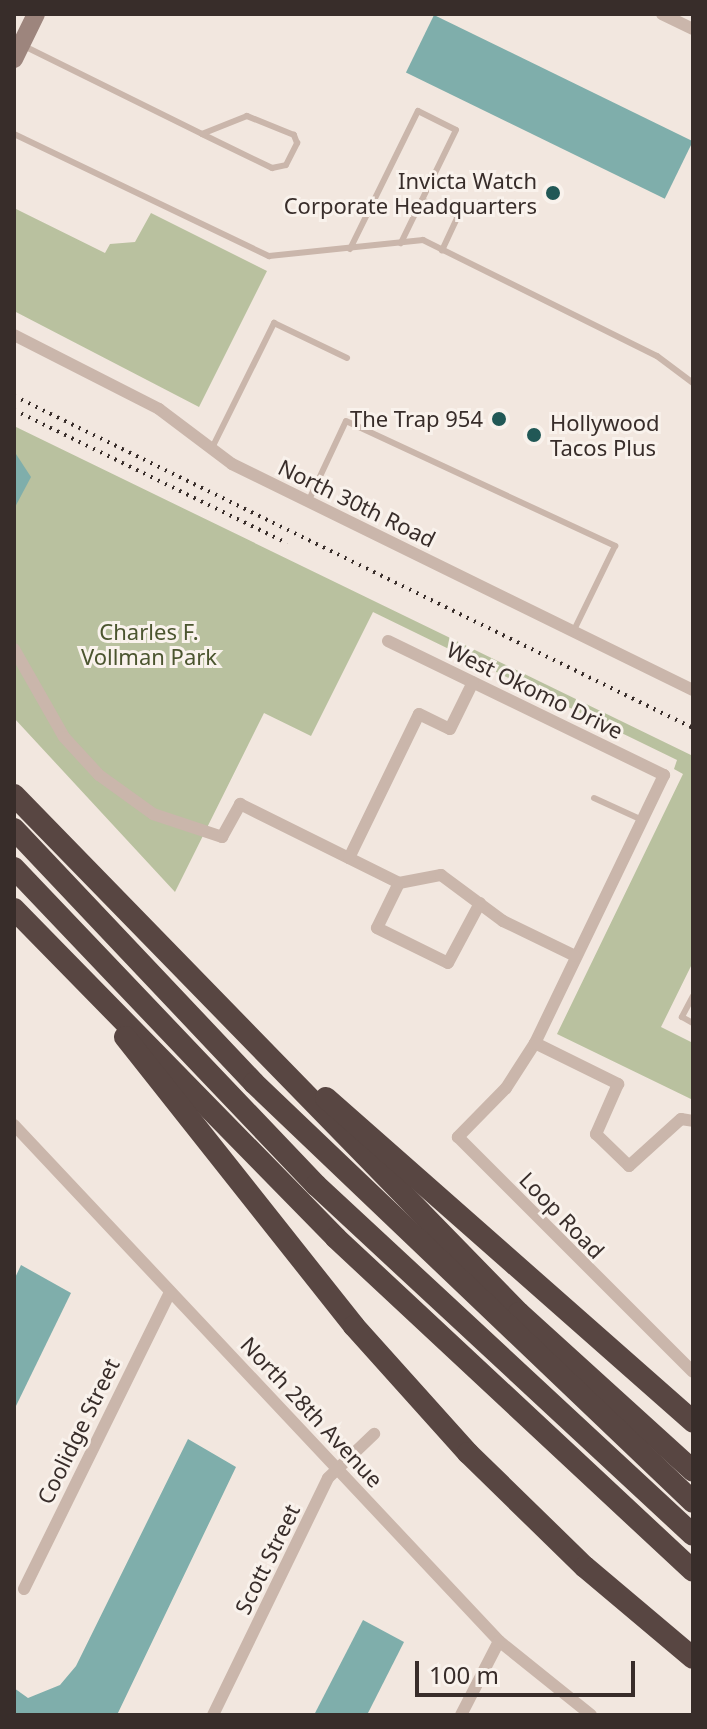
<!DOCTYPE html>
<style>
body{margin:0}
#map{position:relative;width:707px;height:1729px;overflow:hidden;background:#f2e7df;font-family:"Noto Sans",sans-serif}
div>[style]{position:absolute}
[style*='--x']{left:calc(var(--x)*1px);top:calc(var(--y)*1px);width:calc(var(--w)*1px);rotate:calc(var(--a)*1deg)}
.green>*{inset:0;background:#b9c19f}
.water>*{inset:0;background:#7faeab;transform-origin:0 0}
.lane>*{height:6px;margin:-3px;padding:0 3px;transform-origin:3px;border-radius:3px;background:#cab6ab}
.street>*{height:12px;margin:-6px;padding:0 6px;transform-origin:6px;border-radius:6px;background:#cab6ab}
.secondary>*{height:18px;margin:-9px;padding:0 9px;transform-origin:9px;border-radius:9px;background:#9d857d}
.highway>*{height:22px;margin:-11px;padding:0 11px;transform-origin:11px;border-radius:11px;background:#584642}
.rail>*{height:4px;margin-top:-2px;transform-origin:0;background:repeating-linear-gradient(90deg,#382d2a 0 2px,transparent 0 8px)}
.dots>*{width:22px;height:22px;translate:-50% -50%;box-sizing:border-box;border:4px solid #f9f2ec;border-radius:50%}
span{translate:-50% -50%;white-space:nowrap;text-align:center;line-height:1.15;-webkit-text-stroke:6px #f9f2ec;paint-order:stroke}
.poi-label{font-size:22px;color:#382d2a}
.right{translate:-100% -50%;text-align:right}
.left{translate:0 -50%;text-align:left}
.street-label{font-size:22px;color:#382d2a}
.park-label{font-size:22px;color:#4b552f}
.frame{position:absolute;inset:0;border:16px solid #382d2a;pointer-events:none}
.scale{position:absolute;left:415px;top:1661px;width:220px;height:36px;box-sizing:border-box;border:4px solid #382d2a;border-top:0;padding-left:10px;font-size:24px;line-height:28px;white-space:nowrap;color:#382d2a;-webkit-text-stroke:6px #f9f2ec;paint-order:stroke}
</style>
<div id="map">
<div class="green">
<div style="clip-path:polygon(14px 208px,105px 253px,110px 244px,135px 242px,151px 213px,267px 271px,199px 407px,14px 311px)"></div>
<div style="clip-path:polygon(14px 426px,693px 756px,693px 962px,661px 1027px,693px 1043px,693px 1100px,557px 1034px,683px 774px,674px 769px,677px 760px,373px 612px,311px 736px,264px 713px,175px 892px,14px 718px)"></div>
</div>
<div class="water">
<div style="left:434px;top:15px;width:288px;height:64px;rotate:26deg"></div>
<div style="clip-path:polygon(14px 451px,31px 477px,14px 509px)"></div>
<div style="clip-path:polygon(21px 1265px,71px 1293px,14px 1410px,14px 1280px)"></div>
<div style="clip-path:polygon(188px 1439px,236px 1467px,117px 1715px,14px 1715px,14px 1688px,28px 1698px,60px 1685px,76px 1666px)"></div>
<div style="clip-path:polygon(363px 1620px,404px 1642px,367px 1715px,314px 1715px)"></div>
</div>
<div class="lane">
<div style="--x:24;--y:46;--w:199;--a:26.3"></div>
<div style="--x:202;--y:134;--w:78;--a:25.9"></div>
<div style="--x:272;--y:168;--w:14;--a:-12"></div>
<div style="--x:286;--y:165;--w:25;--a:-63"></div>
<div style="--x:297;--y:143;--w:9;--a:-111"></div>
<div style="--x:294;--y:135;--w:51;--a:-158"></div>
<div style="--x:247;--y:116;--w:48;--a:158.2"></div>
<div style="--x:14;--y:134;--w:283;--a:25.6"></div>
<div style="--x:269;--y:256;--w:155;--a:-5.9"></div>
<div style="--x:423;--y:240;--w:261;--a:26.4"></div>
<div style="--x:657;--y:356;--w:45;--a:36.9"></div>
<div style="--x:422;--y:200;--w:39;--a:24"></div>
<div style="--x:458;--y:216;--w:38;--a:115"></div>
<div style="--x:350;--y:249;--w:154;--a:-63.8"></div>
<div style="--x:418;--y:111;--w:42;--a:26.6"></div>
<div style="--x:456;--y:130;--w:126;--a:116"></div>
<div style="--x:212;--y:448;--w:140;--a:-63.6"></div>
<div style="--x:274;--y:323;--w:81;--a:25.6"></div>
<div style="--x:308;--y:502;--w:89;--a:-64.9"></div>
<div style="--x:346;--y:421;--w:297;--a:24.9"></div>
<div style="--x:615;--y:546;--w:96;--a:116"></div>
<div style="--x:594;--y:798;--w:53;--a:24.6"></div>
<div style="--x:693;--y:996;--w:24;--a:118"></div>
<div style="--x:682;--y:1017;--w:13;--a:29"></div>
</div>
<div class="street">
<div style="--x:662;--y:14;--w:34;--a:26"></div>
<div style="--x:14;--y:335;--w:163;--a:27"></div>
<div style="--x:159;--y:409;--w:91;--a:37"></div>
<div style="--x:232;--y:464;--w:513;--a:26.12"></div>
<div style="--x:388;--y:641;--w:307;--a:25.9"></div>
<div style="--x:664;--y:775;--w:297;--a:115.7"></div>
<div style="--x:535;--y:1043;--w:54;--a:122.8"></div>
<div style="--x:506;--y:1088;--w:69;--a:134.4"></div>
<div style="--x:458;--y:1137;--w:332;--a:45"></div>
<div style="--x:14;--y:649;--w:101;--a:60.4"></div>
<div style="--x:64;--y:737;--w:52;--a:47.4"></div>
<div style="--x:99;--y:775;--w:67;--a:35.8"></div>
<div style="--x:153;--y:814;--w:73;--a:18.4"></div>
<div style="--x:222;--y:837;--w:38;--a:-61"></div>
<div style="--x:240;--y:804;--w:178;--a:26.4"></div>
<div style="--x:399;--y:883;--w:43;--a:-10.8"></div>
<div style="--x:441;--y:875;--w:77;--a:36.6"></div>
<div style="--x:503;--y:921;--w:80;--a:25.9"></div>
<div style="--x:349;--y:858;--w:160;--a:-64.1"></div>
<div style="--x:419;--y:714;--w:34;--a:26"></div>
<div style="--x:450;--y:729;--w:52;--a:-63.9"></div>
<div style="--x:399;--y:883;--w:50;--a:116.1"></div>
<div style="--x:377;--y:928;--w:79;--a:26.2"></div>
<div style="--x:448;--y:963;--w:68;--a:-61.9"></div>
<div style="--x:535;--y:1043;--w:93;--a:26.3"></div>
<div style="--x:618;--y:1084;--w:55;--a:113.7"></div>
<div style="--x:596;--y:1134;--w:46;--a:44.1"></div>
<div style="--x:629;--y:1166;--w:70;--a:-42.1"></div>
<div style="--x:681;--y:1119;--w:12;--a:9"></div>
<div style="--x:14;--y:1125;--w:708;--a:46.77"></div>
<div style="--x:499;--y:1641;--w:118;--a:38.8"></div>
<div style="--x:24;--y:1589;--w:331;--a:-63.8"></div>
<div style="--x:213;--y:1715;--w:263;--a:-64.1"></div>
<div style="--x:328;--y:1478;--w:64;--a:-43.7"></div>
<div style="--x:461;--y:1715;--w:83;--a:-62.8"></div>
</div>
<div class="secondary">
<div style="--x:14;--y:59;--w:50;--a:-63.9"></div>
</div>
<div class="highway">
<div style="--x:14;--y:795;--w:723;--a:45.73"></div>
<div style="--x:519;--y:1313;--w:235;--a:42.2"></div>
<div style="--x:14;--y:829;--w:349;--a:46.6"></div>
<div style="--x:254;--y:1083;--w:607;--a:43.66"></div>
<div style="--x:14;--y:868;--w:438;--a:46.4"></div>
<div style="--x:316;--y:1185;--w:514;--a:42.87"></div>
<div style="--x:14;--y:909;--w:460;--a:45.6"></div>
<div style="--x:336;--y:1238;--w:488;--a:43"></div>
<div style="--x:125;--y:1037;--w:369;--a:51.6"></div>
<div style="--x:354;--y:1326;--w:171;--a:48.1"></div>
<div style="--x:468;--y:1453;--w:163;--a:44.3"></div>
<div style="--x:585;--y:1567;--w:141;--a:40.1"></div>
<div style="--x:326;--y:1098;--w:490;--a:41.4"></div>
</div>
<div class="rail">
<div style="--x:14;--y:396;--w:756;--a:26.06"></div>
<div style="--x:14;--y:410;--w:304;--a:26"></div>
</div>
<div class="dots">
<div style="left:553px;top:193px;background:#215856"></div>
<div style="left:499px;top:419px;background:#215856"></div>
<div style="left:534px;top:435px;background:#215856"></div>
</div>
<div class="poi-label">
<span class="right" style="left:537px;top:193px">Invicta Watch<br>Corporate Headquarters</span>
<span class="right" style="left:483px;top:419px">The Trap 954</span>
<span class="left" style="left:550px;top:435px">Hollywood<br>Tacos Plus</span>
</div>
<div class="street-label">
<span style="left:357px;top:503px;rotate:26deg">North 30th Road</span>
<span style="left:535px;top:690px;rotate:26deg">West Okomo Drive</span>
<span style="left:562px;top:1215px;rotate:46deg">Loop Road</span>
<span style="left:312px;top:1412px;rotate:47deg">North 28th Avenue</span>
<span style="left:78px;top:1431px;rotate:-64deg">Coolidge Street</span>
<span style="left:267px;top:1559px;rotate:-64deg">Scott Street</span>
</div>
<div class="park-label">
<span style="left:149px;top:644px">Charles F.<br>Vollman Park</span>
</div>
<div class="frame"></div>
<div class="scale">100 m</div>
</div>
